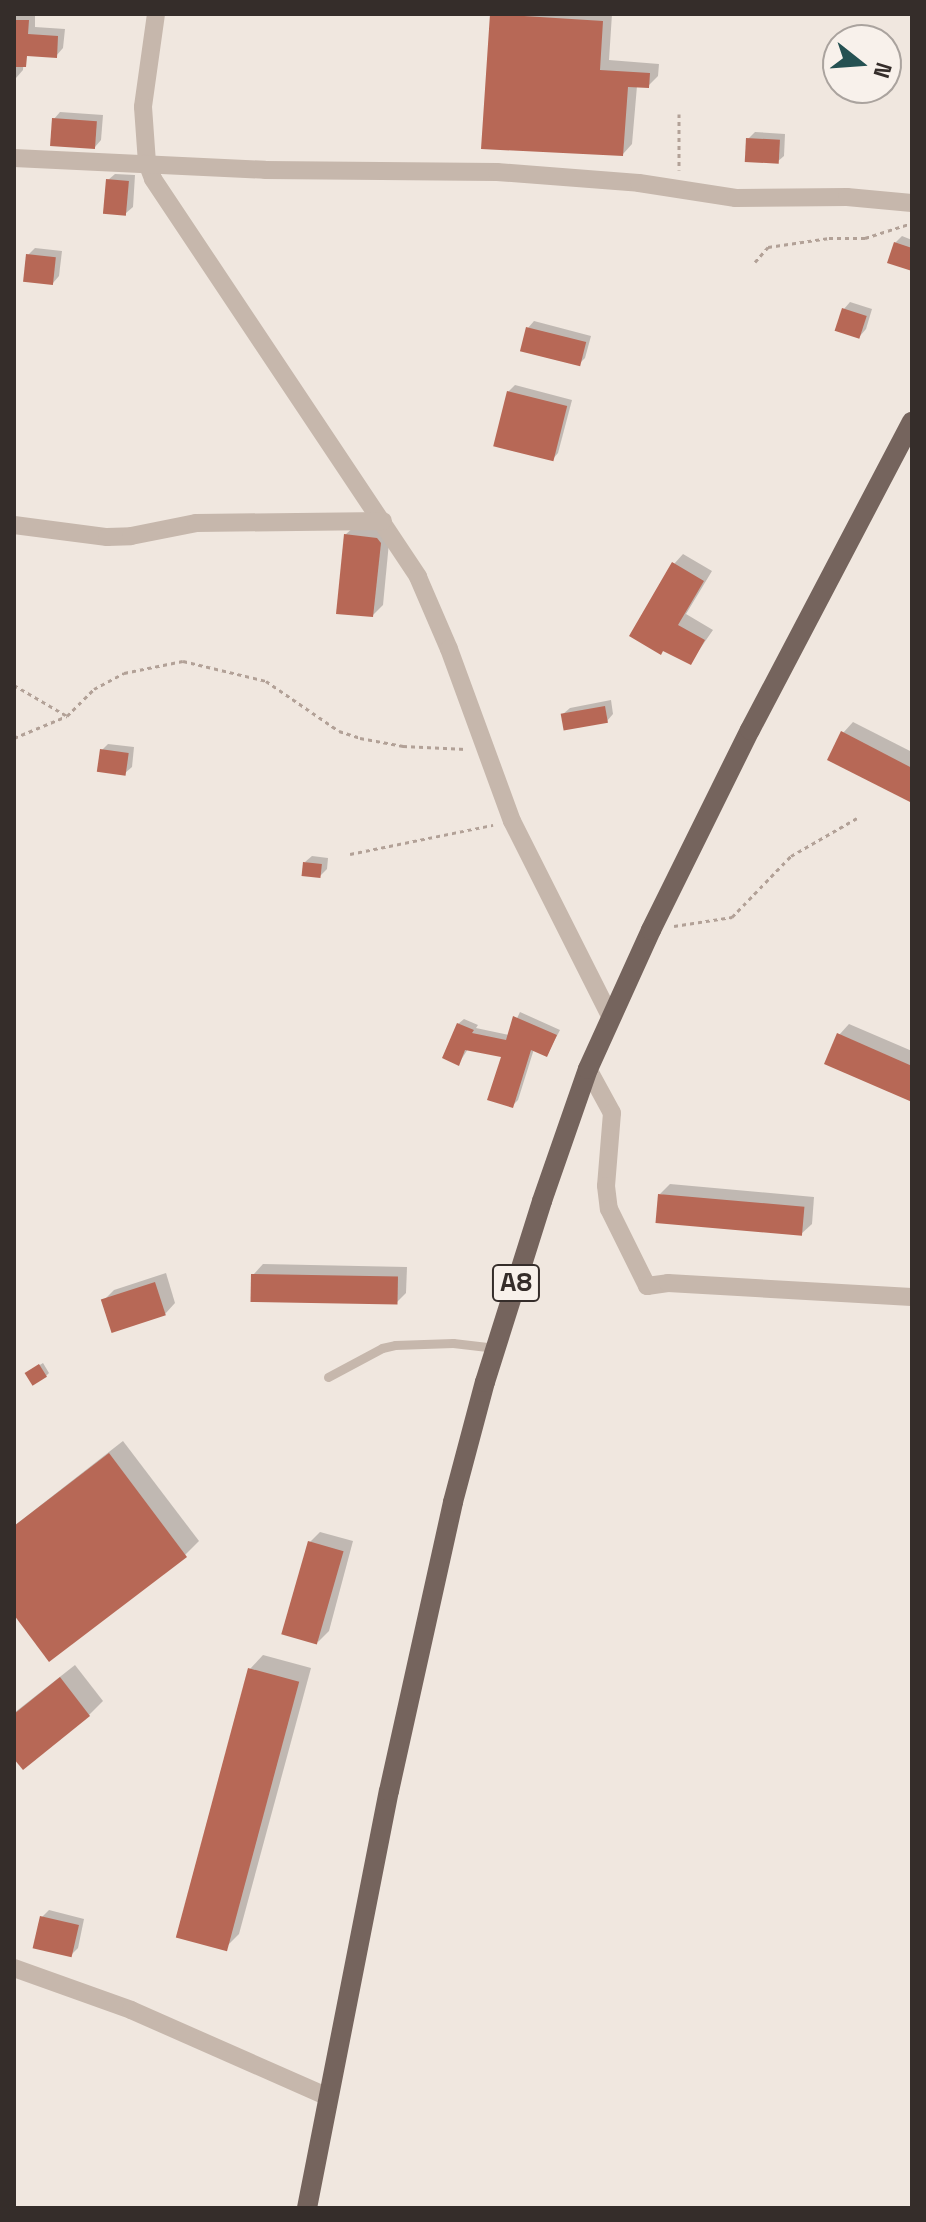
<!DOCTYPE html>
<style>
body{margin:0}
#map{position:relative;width:926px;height:2222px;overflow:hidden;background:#f0e7df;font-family:"Space Grotesk",sans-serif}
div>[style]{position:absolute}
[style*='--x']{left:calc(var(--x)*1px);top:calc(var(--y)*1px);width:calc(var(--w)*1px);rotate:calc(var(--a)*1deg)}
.shadow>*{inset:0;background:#0003}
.building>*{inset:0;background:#b76856;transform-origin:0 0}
.path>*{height:3px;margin-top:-1.5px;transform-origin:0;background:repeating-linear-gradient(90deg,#b2a197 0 4px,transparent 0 8px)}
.lane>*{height:9px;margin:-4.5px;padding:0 4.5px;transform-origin:4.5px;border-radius:4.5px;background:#c6b7ac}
.street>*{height:18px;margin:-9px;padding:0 9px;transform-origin:9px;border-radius:9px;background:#c6b7ac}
.primary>*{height:20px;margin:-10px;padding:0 10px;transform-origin:10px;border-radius:10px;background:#75645d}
span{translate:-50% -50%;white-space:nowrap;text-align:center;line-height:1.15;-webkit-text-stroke:6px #f8f1eb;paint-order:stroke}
.shield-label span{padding:2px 6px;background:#f8f1eb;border:2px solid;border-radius:6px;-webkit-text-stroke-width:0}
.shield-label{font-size:26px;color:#352d2a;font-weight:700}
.frame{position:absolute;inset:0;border:16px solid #352d2a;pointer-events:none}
.north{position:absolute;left:822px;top:24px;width:80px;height:80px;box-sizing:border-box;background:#f8f1eb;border:2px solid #aaa39e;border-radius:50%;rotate:107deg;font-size:22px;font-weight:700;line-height:32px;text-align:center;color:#352d2a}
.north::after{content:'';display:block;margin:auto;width:28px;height:36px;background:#255152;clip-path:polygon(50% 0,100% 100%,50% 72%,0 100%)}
</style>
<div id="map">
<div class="shadow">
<div style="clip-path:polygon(14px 14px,35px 14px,35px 27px,65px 29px,63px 48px,56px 56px,24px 54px,23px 70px,16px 78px)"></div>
<div style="clip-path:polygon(492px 14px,612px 14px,609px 60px,659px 64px,658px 76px,648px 86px,637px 86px,632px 144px,623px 154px,483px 147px)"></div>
<div style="clip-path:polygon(60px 112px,103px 115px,101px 140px,95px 147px,54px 119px)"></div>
<div style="clip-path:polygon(755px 132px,785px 134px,784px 156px,777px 162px,748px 139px)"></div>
<div style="clip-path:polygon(115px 174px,135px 175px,133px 207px,126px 213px,108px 180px)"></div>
<div style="clip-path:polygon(902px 236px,912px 240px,912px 269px,895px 243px)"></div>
<div style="clip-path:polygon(35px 248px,62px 251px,59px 276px,53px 283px,28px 255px)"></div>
<div style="clip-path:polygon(850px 302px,872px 309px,866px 329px,860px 336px,844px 309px)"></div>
<div style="clip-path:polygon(534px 321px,591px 336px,585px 358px,579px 364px,528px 328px)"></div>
<div style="clip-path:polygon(515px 385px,572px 400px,558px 453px,552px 460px,508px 392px)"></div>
<div style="clip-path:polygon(356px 525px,390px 532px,383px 605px,373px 615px,345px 535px)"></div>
<div style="clip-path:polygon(683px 554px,712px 571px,686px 614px,713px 630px,690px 663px,664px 649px,674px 564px)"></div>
<div style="clip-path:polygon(611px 700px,613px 714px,607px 721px,563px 714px,570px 708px)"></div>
<div style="clip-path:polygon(853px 722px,912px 752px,912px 801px,843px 733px)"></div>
<div style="clip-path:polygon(108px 744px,134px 747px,132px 767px,125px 773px,102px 750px)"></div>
<div style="clip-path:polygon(312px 856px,328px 858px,327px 869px,320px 876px,305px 862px)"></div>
<div style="clip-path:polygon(520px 1012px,560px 1030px,547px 1055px,534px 1049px,518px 1100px,513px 1105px,504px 1055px,468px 1049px,459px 1063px,458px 1024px,464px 1019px,478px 1025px,476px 1028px,509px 1035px)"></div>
<div style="clip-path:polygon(849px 1024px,912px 1051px,912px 1100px,839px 1035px)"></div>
<div style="clip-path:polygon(670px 1184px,814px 1197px,812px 1224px,801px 1234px,660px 1194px)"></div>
<div style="clip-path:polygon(263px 1264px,407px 1267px,406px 1293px,396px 1303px,253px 1275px)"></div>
<div style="clip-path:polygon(166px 1273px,175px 1303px,165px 1314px,103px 1301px,114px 1290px)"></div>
<div style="clip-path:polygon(43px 1363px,49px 1373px,46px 1376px,30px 1371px)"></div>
<div style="clip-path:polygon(123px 1441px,199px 1541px,185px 1555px,14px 1612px,14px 1526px)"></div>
<div style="clip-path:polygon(320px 1532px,353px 1541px,329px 1631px,318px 1642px,310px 1542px)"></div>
<div style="clip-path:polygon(263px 1655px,311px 1668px,239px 1934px,225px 1948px,250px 1669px)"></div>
<div style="clip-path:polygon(75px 1665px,103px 1701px,89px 1715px,14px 1760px,14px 1713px)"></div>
<div style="clip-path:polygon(49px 1910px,84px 1919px,78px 1948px,71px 1955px,42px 1917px)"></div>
</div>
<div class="building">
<div style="clip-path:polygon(490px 14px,603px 21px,600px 70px,650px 73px,649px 88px,628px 87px,623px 156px,481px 149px)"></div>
<div style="clip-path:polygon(14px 20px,29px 20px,28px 34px,58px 36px,57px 58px,27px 56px,26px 67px,14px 67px)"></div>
<div style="left:52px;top:118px;width:45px;height:28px;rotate:4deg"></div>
<div style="left:746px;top:138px;width:34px;height:24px;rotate:3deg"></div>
<div style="left:106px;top:179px;width:23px;height:35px;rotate:5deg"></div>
<div style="clip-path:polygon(894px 242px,912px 248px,912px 271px,887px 263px)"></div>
<div style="left:26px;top:254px;width:30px;height:28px;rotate:6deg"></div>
<div style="left:842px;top:308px;width:26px;height:24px;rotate:18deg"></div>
<div style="left:526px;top:327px;width:62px;height:25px;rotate:14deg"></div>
<div style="left:507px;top:391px;width:62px;height:57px;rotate:14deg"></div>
<div style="clip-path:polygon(344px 534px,377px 538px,381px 543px,373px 617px,336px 614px)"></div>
<div style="clip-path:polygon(672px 562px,704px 581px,678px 625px,705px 640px,691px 665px,663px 651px,661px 655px,629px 636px)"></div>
<div style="left:605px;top:706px;width:17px;height:45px;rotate:80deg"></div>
<div style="clip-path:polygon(841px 731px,912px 768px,912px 803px,827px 760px)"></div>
<div style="left:100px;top:749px;width:29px;height:23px;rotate:8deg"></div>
<div style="left:303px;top:862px;width:19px;height:14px;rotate:6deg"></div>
<div style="clip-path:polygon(513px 1016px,557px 1035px,547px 1057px,531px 1050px,513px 1108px,487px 1100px,501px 1057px,465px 1050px,459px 1066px,442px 1058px,457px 1023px,474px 1030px,472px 1033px,506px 1040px)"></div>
<div style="clip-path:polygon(837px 1033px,912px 1066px,912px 1102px,824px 1064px)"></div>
<div style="left:658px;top:1194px;width:147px;height:29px;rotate:5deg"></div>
<div style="left:251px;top:1274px;width:147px;height:28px;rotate:1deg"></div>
<div style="left:155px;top:1282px;width:35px;height:57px;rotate:72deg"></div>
<div style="left:39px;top:1364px;width:15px;height:17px;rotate:58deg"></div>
<div style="clip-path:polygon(109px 1453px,187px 1557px,49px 1662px,14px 1615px,14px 1526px)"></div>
<div style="left:308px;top:1541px;width:37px;height:97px;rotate:16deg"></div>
<div style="left:248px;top:1668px;width:53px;height:279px;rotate:15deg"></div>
<div style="clip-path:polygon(60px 1677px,90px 1716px,23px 1770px,14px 1759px,14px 1714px)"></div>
<div style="left:40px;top:1916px;width:40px;height:33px;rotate:13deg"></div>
</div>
<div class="path">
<div style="--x:679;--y:114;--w:56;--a:90"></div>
<div style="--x:755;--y:262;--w:20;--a:-49"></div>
<div style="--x:768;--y:247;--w:62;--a:-8.4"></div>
<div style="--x:829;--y:238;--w:36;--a:0"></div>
<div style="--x:865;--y:238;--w:49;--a:-17.7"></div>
<div style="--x:14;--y:685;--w:61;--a:30.3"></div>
<div style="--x:14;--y:738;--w:57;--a:-22.5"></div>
<div style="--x:67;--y:716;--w:38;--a:-45"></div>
<div style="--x:94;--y:689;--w:34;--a:-28"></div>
<div style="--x:124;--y:673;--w:60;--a:-11.5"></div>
<div style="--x:183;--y:661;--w:85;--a:13.5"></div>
<div style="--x:266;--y:681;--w:88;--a:34.4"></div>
<div style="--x:339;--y:731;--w:22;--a:18"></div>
<div style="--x:360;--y:738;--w:44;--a:10.5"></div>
<div style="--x:403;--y:746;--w:63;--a:2.7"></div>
<div style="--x:350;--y:854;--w:146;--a:-11.5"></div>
<div style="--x:674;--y:926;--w:59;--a:-8.8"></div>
<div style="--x:732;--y:917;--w:85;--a:-46"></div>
<div style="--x:791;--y:856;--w:76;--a:-29.9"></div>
</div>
<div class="lane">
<div style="--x:328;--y:1377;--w:61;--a:-28.2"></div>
<div style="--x:382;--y:1348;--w:13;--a:-13"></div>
<div style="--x:395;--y:1345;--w:58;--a:-2"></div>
<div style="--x:453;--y:1343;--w:43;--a:6.6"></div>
</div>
<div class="street">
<div style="--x:156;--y:14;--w:94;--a:98"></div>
<div style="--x:143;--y:107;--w:56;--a:85.9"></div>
<div style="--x:147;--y:163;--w:17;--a:69"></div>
<div style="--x:153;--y:179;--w:478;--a:56.3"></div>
<div style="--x:418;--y:577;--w:78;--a:66.7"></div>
<div style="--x:449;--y:649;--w:183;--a:69.9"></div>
<div style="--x:512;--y:821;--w:220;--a:63.3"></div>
<div style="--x:14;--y:158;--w:251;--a:2.7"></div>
<div style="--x:265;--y:170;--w:232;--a:0.5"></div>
<div style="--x:497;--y:172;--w:142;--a:4.4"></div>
<div style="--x:639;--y:183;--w:98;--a:8.8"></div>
<div style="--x:736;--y:198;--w:111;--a:-0.5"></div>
<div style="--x:847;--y:197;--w:65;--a:5.3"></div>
<div style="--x:14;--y:525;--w:94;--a:7.4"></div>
<div style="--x:107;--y:537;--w:24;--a:-2"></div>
<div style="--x:131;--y:536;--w:66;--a:-11.3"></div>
<div style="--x:196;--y:523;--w:187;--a:-0.6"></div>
<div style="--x:588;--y:1069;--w:50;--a:61.4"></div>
<div style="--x:612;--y:1113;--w:73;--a:94.7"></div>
<div style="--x:606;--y:1186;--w:23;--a:83"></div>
<div style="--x:609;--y:1209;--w:86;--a:63.7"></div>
<div style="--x:647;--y:1286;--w:21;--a:-8"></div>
<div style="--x:668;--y:1283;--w:244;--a:3.3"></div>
<div style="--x:14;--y:1968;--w:124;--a:19.7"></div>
<div style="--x:131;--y:2010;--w:215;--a:23.8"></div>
</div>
<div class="primary">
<div style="--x:307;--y:2208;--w:425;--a:-78.9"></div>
<div style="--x:389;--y:1791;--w:296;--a:-77.5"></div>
<div style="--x:453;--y:1502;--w:124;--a:-75.1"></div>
<div style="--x:485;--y:1382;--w:190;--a:-72.5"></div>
<div style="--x:542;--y:1201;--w:140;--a:-70.8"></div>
<div style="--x:588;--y:1069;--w:153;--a:-65.6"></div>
<div style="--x:651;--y:930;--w:223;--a:-63.7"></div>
<div style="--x:750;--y:730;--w:348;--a:-62.3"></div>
</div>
<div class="shield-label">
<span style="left:516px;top:1283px">A8</span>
</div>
<div class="frame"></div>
<div class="north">N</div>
</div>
